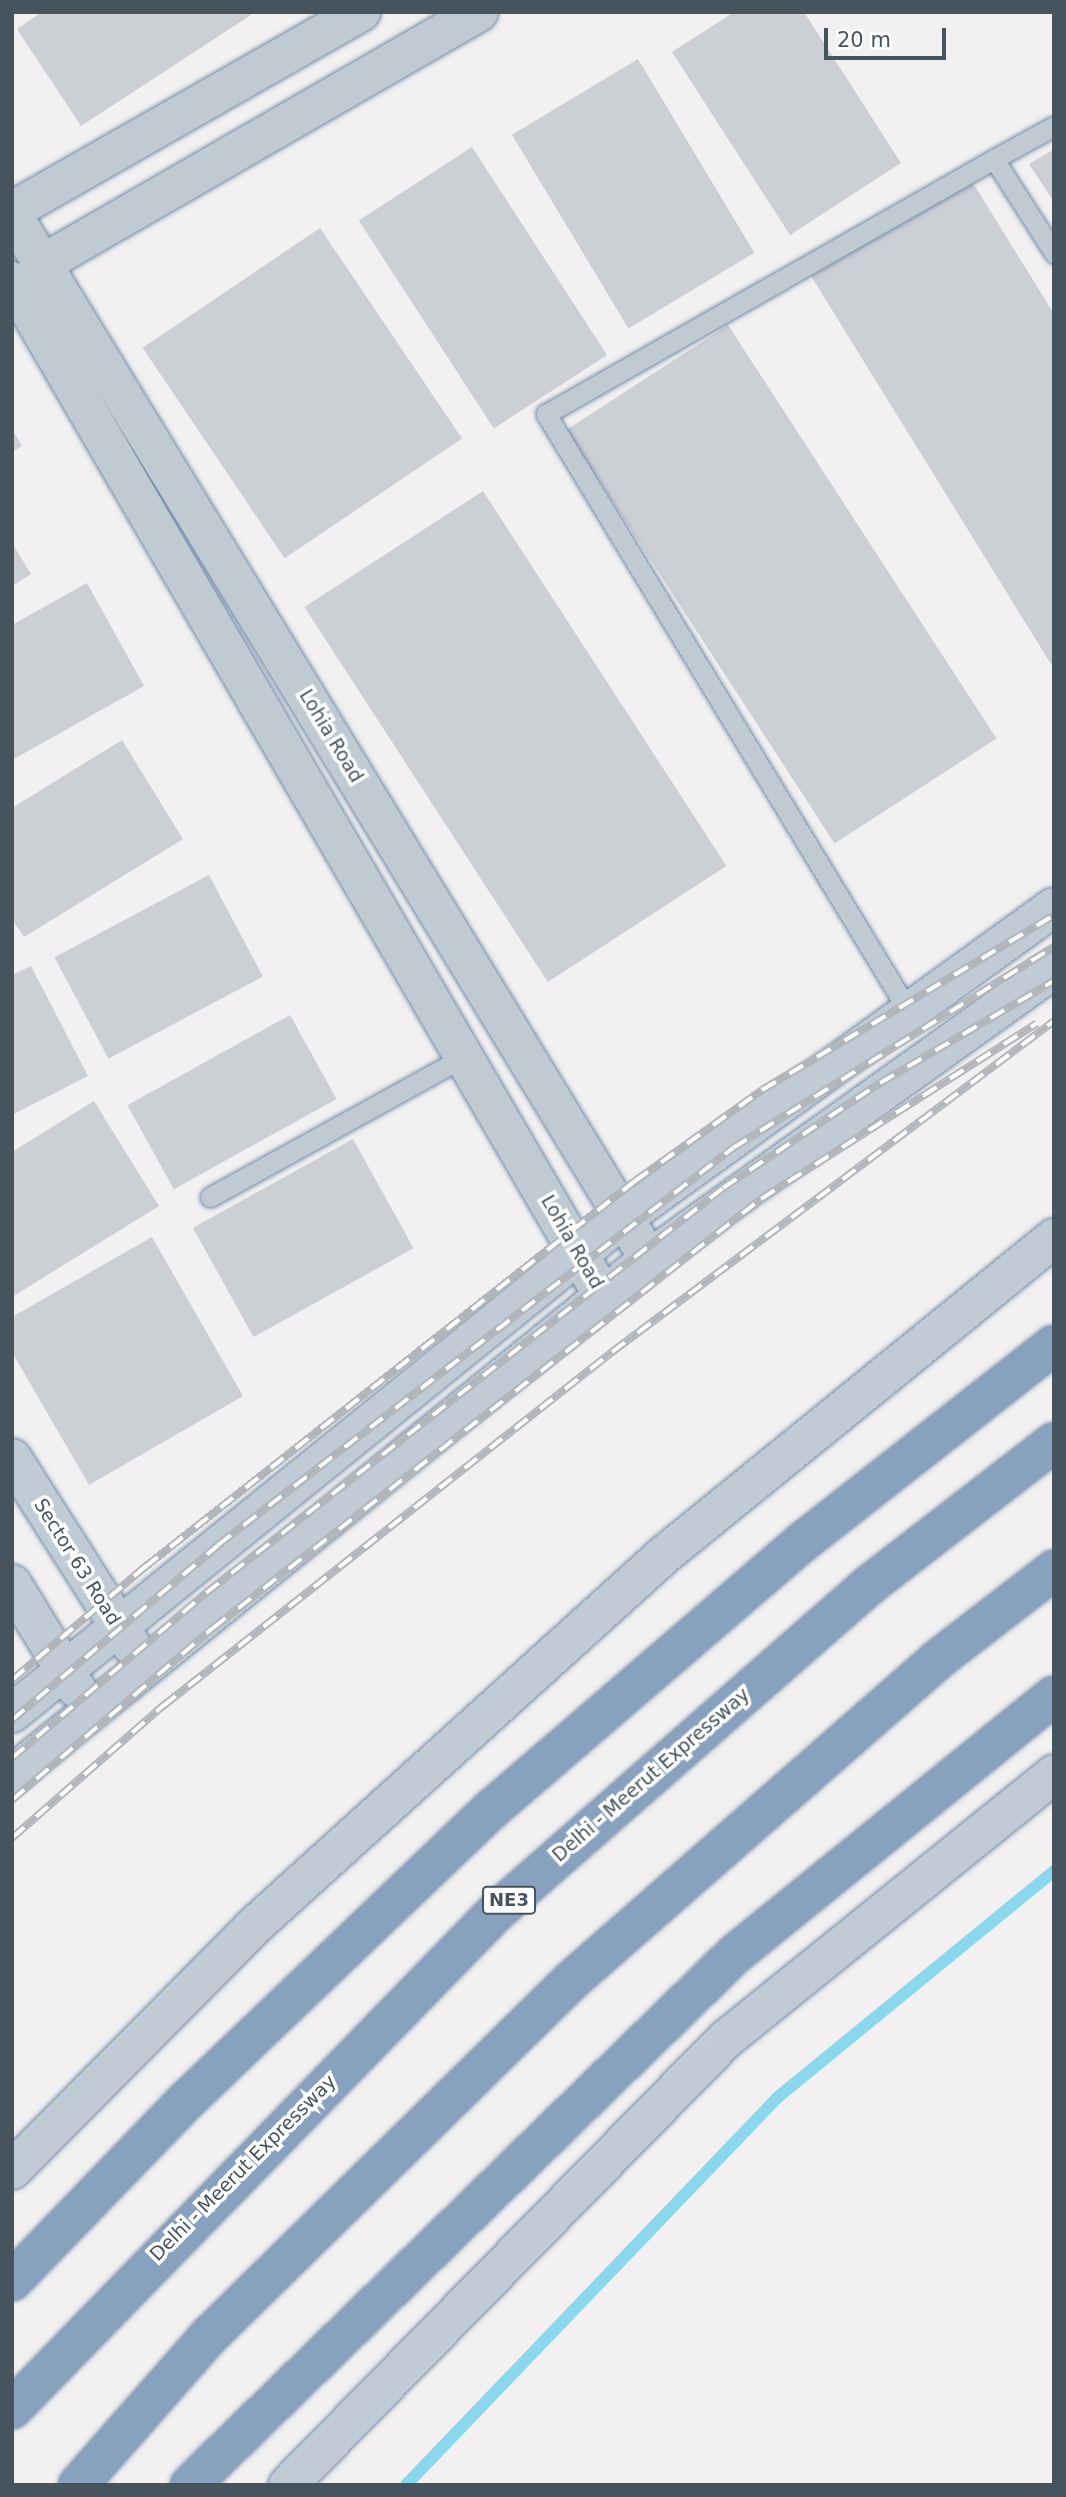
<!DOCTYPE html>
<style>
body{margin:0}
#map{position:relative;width:1066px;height:2497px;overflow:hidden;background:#f2f0f0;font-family:"DejaVu Sans",sans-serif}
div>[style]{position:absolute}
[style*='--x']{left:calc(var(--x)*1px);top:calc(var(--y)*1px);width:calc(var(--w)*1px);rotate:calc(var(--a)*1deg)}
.stream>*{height:12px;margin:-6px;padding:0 6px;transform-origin:6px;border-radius:6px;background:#8bd7ed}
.building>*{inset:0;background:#cccfd4;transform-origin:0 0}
.roads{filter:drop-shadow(0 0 2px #728caa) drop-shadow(0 0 2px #728caa)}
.lane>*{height:19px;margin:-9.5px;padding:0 9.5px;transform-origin:9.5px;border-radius:9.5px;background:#c0cad2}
.street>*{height:38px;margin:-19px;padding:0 19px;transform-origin:19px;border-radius:19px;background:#c0cad2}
.secondary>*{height:38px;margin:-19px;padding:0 19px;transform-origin:19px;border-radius:19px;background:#c0cbd6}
.highway>*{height:38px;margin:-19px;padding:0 19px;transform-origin:19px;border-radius:19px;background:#87a1bf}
.rail>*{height:8px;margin-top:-4px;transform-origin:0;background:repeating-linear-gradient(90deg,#fff 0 16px,#b2b5ba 0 32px);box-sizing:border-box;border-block:2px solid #b2b5ba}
span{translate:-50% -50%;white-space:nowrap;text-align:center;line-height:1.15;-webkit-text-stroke:7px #fff;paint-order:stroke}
.shield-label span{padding:2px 5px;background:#fff;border:2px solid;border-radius:5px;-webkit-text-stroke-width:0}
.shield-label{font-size:18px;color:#47535d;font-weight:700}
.street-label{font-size:19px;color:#47535d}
.frame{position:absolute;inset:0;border:14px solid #47535d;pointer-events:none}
.scale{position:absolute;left:824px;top:28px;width:122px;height:32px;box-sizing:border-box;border:4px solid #47535d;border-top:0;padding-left:9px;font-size:21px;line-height:24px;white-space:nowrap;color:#47535d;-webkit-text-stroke:5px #fff;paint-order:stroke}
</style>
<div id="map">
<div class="stream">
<div style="--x:406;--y:2485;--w:538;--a:-46.21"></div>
<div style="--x:778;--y:2097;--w:357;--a:-39.3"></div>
</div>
<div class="building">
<div style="clip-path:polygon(42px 12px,249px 12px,251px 15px,81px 126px,17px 29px)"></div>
<div style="clip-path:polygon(734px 12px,804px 12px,901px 163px,790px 235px,672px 52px)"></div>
<div style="left:638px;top:59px;width:226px;height:147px;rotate:59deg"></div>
<div style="left:472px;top:147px;width:248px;height:135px;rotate:57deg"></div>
<div style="clip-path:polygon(1054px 149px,1054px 202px,1029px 164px)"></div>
<div style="clip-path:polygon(970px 178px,1054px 314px,1054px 669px,811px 276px)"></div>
<div style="left:320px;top:228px;width:254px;height:214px;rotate:56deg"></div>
<div style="left:728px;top:325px;width:493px;height:193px;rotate:57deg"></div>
<div style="clip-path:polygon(12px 429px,22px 446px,12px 452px)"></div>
<div style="left:483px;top:491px;width:447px;height:213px;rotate:57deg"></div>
<div style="clip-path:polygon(12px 543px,31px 574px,12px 586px)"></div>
<div style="clip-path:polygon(87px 583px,144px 686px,12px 760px,12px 625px)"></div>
<div style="clip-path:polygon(122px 740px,183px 839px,24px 937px,12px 919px,12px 808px)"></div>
<div style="left:209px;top:875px;width:115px;height:175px;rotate:62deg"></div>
<div style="clip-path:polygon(31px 966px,88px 1076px,12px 1115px,12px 975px)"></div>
<div style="left:290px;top:1015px;width:96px;height:186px;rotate:61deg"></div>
<div style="clip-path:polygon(94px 1101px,159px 1206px,12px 1297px,12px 1152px)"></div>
<div style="left:353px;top:1139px;width:125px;height:183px;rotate:61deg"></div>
<div style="clip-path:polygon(152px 1237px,243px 1396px,89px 1485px,12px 1352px,12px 1317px)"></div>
</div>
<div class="roads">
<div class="lane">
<div style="--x:994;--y:159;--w:68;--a:-28.8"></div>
<div style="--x:909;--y:1012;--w:700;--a:-121.26"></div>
<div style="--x:546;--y:414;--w:515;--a:-29.65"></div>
<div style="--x:994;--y:159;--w:112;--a:57.4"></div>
<div style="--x:210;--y:1197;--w:290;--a:-28.9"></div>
</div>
<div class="street">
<div style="--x:12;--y:211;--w:402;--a:-29.7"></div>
<div style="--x:12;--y:214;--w:1224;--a:58.63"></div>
<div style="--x:42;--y:264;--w:504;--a:-29.97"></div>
<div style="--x:12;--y:281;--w:1175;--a:59.79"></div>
</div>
<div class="secondary">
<div style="--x:12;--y:1458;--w:222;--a:57.5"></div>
<div style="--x:12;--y:1584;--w:122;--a:58.4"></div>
<div style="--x:12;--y:1713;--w:789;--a:-38.98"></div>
<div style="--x:625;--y:1217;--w:529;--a:-35.85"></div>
<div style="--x:12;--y:1775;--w:820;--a:-39.01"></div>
<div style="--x:649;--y:1259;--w:498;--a:-35.6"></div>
<div style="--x:12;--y:2170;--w:342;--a:-45.2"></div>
<div style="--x:253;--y:1927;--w:554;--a:-42.15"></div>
<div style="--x:664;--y:1555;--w:503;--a:-39.1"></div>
<div style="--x:288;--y:2485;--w:625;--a:-45.52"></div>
<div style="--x:726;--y:2039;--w:422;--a:-38.9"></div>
</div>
<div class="highway">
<div style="--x:12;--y:2281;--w:253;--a:-46"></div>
<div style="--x:188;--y:2099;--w:422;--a:-43.7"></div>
<div style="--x:493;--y:1808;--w:411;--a:-40.7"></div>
<div style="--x:805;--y:1540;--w:316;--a:-38.1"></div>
<div style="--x:12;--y:2409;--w:695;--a:-45.76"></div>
<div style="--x:497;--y:1911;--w:493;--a:-41.2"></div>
<div style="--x:868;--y:1586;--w:235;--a:-37.7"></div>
<div style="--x:78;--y:2485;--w:200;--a:-48.7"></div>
<div style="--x:210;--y:2335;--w:507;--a:-44.44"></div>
<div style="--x:572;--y:1980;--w:485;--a:-41.2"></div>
<div style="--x:937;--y:1660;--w:148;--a:-37.6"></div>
<div style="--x:190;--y:2485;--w:761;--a:-44.25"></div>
<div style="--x:735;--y:1954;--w:410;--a:-39"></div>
</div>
</div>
<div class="rail">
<div style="--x:12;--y:1680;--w:175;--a:-40.4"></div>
<div style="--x:145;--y:1567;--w:624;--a:-38.23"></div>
<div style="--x:635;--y:1181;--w:156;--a:-35.6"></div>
<div style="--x:762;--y:1090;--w:340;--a:-30.9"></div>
<div style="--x:12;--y:1720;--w:270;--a:-40.3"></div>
<div style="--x:218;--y:1545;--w:650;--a:-37.63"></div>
<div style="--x:733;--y:1148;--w:379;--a:-32.1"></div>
<div style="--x:12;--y:1758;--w:255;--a:-40.4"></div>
<div style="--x:206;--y:1593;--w:657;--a:-38.07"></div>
<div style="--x:723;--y:1188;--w:189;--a:-33.8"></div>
<div style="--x:880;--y:1083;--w:202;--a:-30.4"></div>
<div style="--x:12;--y:1800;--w:265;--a:-40.6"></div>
<div style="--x:213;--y:1628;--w:696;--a:-38.06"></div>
<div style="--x:761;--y:1199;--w:327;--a:-32.5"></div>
<div style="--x:12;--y:1838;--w:201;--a:-41.2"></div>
<div style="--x:163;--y:1706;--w:572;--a:-38.25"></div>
<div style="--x:612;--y:1352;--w:552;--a:-36.83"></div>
</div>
<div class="shield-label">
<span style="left:509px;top:1900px">NE3</span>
</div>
<div class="street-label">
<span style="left:331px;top:736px;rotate:59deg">Lohia Road</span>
<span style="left:572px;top:1242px;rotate:60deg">Lohia Road</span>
<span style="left:77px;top:1562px;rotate:58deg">Sector 63 Road</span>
<span style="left:651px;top:1775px;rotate:-41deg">Delhi - Meerut Expressway</span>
<span style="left:243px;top:2168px;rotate:-45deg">Delhi - Meerut Expressway</span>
</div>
<div class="frame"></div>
<div class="scale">20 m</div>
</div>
